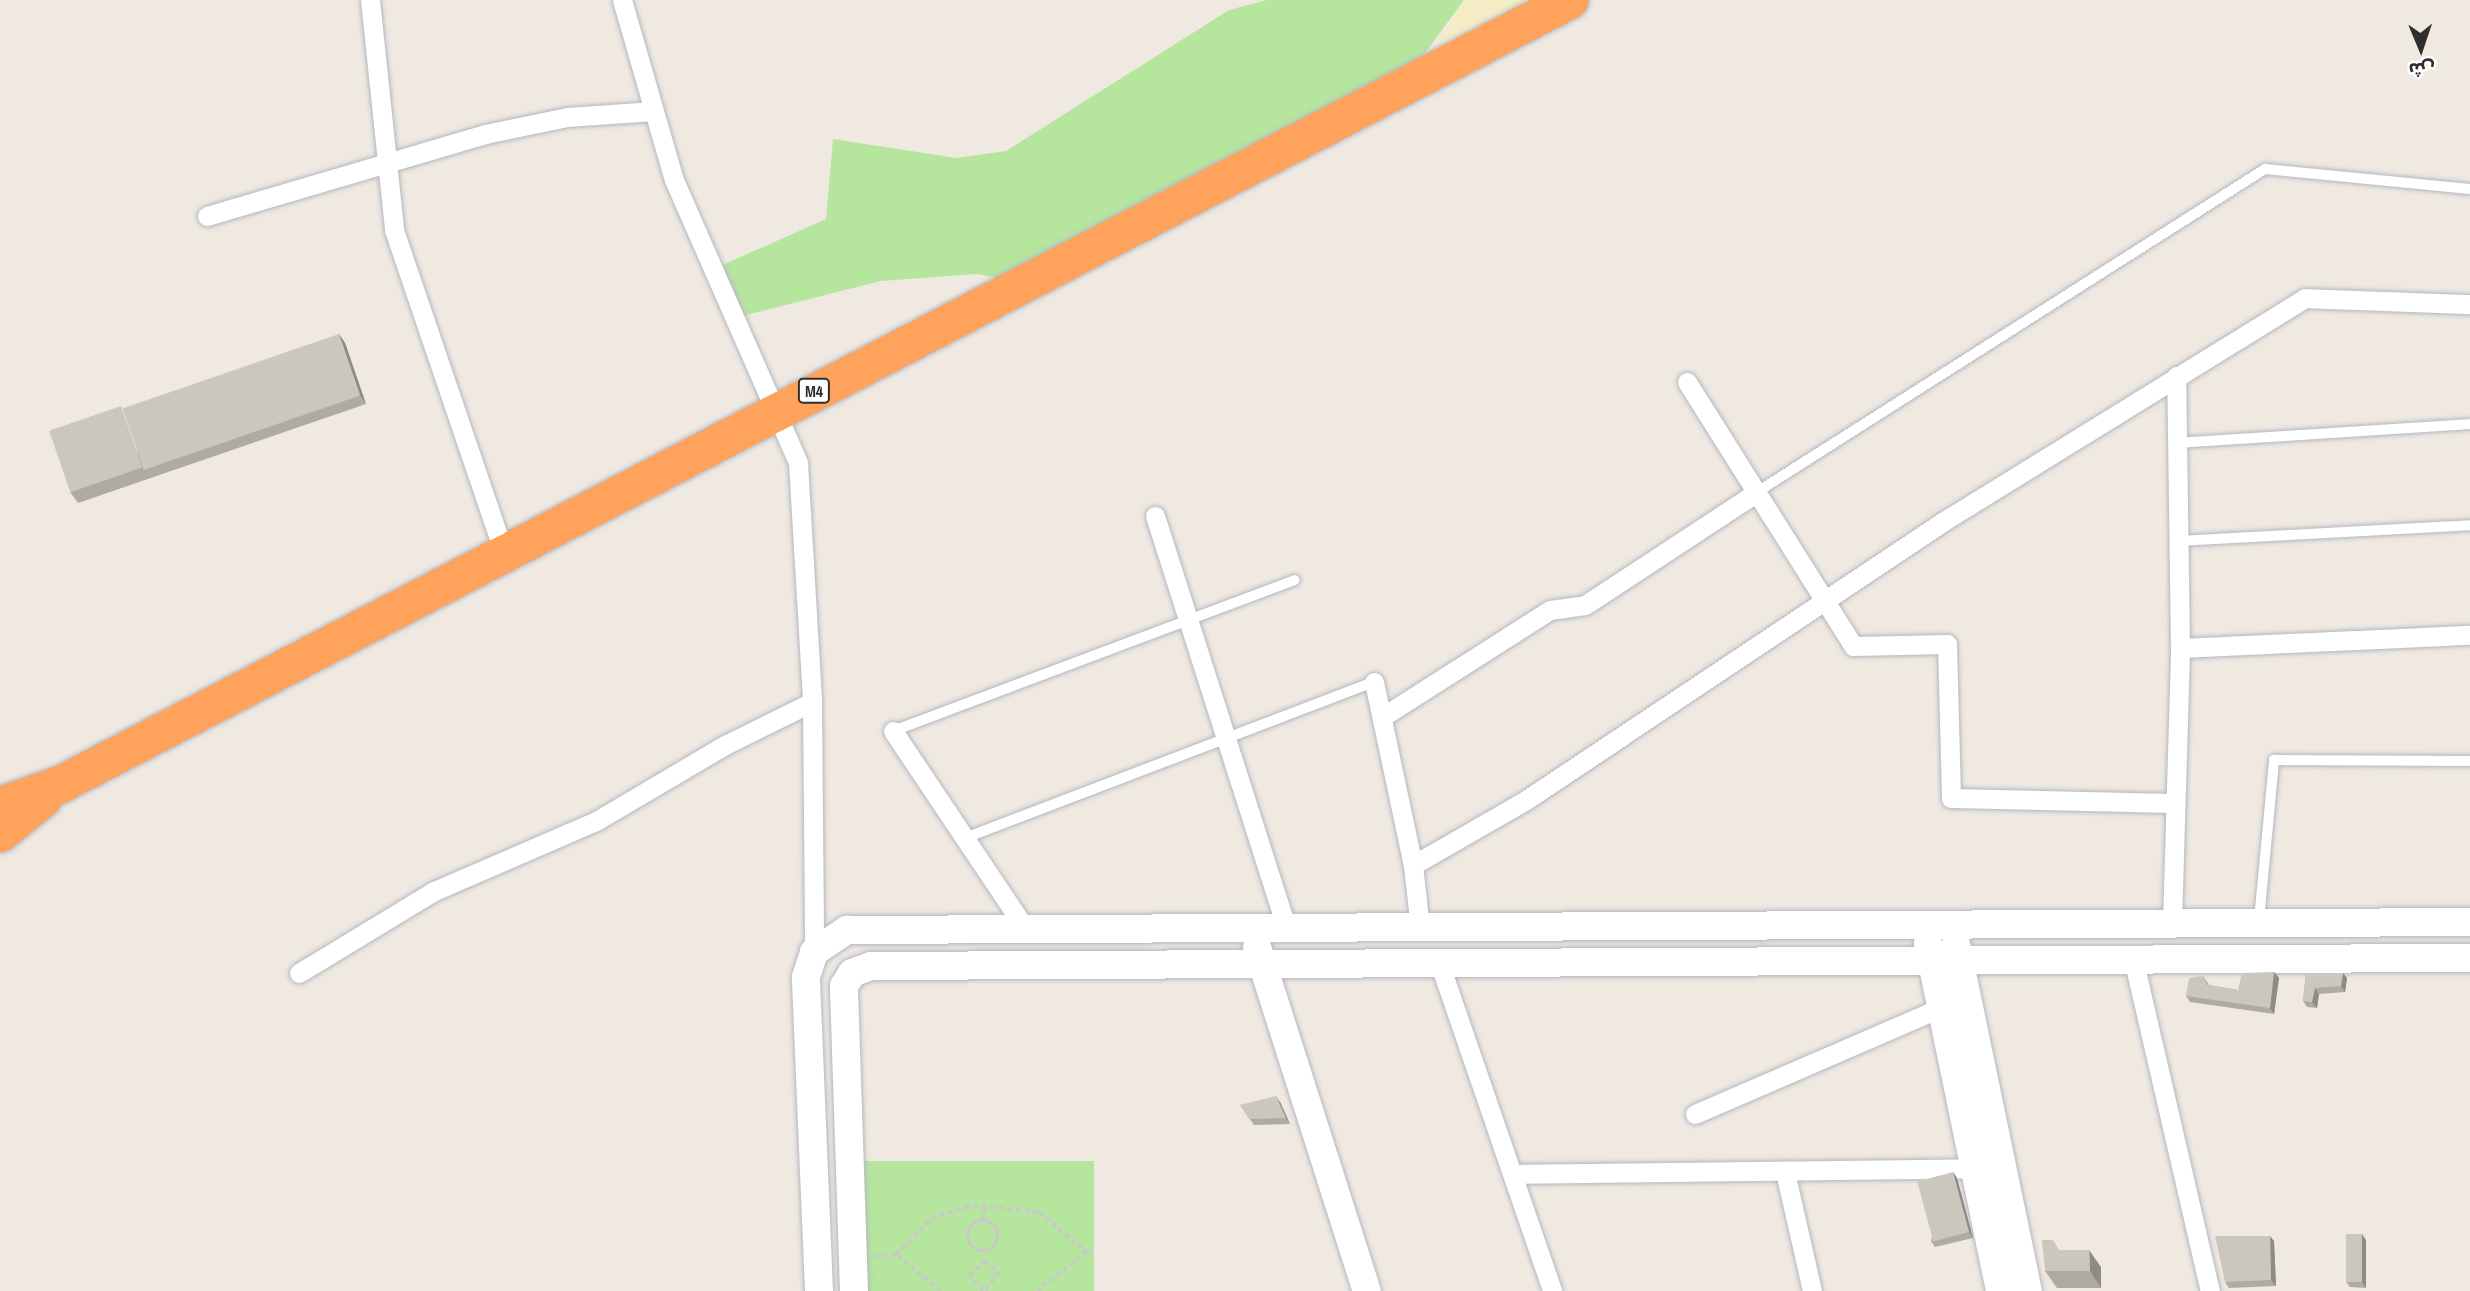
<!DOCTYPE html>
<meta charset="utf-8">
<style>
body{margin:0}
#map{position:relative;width:2470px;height:1291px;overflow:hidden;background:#efe9e1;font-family:"Archivo Narrow","Noto Sans Arabic",sans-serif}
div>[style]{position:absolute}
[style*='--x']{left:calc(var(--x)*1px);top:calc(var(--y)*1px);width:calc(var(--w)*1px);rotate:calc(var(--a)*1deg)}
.green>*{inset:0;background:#b6e59e;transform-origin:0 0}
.sand>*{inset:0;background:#f3ecc5}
.path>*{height:3.5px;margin-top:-1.75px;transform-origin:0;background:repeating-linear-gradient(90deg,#c9c9c9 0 5px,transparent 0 8.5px)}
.path>.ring{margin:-1.75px;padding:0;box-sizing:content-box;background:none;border:3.5px solid #c9c9c9;border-radius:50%}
.roads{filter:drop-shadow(0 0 2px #b4b7c1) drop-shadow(0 0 2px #b4b7c1)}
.lane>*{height:10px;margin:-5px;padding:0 5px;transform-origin:5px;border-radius:5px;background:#fff}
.street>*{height:19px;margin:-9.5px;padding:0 9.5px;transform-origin:9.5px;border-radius:9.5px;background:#fff}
.secondary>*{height:28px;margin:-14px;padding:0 14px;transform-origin:14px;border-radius:14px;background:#fff}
.highway>*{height:37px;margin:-18.5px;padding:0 18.5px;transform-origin:18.5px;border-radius:18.5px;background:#ffa35c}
.wall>*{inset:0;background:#afaba4}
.shaded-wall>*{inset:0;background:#8e8b86}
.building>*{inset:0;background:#cbc7bf;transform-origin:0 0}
span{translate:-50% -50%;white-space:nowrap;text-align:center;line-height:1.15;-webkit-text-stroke:5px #fff;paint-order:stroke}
.shield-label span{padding:2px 5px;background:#fff;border:2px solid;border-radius:5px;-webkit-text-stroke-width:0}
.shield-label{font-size:16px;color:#2e2e2e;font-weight:700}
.north{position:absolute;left:2386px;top:14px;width:70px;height:70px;-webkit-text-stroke:5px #fff;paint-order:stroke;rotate:178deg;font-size:19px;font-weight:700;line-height:28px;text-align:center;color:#2e2e2e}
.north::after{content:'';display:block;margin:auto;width:24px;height:32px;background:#2e2e2e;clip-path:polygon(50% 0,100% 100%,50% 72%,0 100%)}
</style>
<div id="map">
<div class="green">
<div style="clip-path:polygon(1267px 0,1464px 0,1400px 87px,1020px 282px,977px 274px,881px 281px,734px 318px,711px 270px,826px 219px,833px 139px,956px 158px,1006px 151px,1229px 10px)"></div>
<div style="left:1094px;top:1161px;width:130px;height:246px;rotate:90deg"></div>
</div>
<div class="sand">
<div style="clip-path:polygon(1464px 0,1569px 0,1400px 87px,1439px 41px)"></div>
</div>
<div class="path">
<div style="--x:982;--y:1221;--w:15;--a:-79"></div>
<div class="ring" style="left:968px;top:1221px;width:26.5px;height:26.5px"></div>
<div style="--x:1087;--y:1252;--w:8;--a:-23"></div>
<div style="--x:874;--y:1256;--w:22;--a:-3"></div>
<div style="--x:941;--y:1291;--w:58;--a:-141.3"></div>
<div style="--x:896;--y:1255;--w:52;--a:-45.8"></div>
<div style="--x:932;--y:1218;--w:44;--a:-17.2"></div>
<div style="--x:974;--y:1205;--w:65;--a:6.1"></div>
<div style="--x:1039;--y:1212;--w:62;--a:39.8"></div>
<div style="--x:1087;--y:1252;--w:63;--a:141.5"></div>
<div style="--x:983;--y:1291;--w:21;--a:-131"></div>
<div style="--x:969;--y:1275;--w:21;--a:-41"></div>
<div style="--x:985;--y:1261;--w:18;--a:41"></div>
<div style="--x:999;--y:1273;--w:23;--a:128"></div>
</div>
<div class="roads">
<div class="lane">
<div style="--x:2177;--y:443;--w:294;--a:-3.7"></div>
<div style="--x:1757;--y:492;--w:602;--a:-32.45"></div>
<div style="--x:2265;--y:169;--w:206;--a:5.6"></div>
<div style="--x:2178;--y:541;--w:292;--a:-3.1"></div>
<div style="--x:893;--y:731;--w:429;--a:-20.6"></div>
<div style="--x:965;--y:838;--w:438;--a:-20.9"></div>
<div style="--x:2259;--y:920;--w:161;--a:-84.6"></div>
<div style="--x:2274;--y:760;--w:196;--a:0.3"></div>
</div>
<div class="street">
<div style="--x:370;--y:0;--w:231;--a:84"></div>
<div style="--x:394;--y:230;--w:339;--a:71.2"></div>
<div style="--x:622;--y:0;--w:187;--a:73.9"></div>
<div style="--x:674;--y:180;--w:309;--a:66.3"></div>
<div style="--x:798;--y:463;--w:239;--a:86.6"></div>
<div style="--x:812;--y:702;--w:250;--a:89.5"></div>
<div style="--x:207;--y:216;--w:290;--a:-16.4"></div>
<div style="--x:485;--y:134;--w:84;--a:-11.7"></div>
<div style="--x:567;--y:117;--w:87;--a:-3.9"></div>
<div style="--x:1687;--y:382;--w:312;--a:57.8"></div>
<div style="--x:1853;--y:646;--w:94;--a:-1.2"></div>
<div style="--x:1947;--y:644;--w:154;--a:88.5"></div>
<div style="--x:1951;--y:798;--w:224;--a:1.3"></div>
<div style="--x:1155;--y:516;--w:434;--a:72.3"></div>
<div style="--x:2180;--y:648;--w:290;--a:-2.6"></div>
<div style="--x:1374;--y:682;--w:187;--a:78"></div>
<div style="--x:1413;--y:865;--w:63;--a:83.7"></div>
<div style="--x:1382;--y:717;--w:199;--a:-32.5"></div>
<div style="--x:1550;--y:610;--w:35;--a:-8"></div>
<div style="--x:1585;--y:605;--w:206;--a:-33.3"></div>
<div style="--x:893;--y:731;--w:237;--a:56.2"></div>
<div style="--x:1413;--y:865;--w:130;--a:-29.9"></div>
<div style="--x:1526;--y:800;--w:503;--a:-33.72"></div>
<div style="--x:1944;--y:521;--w:424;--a:-31.7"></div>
<div style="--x:2305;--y:298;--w:165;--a:2.1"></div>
<div style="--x:2172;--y:923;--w:275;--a:-88.3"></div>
<div style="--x:2180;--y:648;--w:272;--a:-90.8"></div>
<div style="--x:2133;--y:958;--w:342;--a:77"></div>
<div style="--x:1439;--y:962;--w:348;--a:71"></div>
<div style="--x:299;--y:973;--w:156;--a:-31.3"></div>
<div style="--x:432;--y:892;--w:179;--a:-23.4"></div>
<div style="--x:596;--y:821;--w:150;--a:-30.5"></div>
<div style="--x:725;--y:745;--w:97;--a:-26.3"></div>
<div style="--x:1695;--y:1114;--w:269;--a:-23.4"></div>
<div style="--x:1785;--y:1172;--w:122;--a:77.2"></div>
<div style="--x:1512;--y:1174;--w:461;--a:-0.7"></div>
</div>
<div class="secondary">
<div style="--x:1928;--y:943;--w:355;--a:78.3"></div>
<div style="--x:1956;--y:944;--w:354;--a:78.3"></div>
<div style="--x:1257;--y:947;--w:361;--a:72.3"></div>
<div style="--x:819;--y:1291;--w:314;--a:-92.4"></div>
<div style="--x:806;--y:977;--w:26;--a:-72"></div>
<div style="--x:814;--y:952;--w:40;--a:-34"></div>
<div style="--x:847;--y:930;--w:1623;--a:-0.28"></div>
<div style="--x:854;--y:1291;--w:305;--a:-91.9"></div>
<div style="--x:844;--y:986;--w:15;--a:-58"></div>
<div style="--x:852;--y:973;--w:20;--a:-20"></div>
<div style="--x:871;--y:966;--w:1599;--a:-0.29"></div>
</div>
<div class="highway">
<div style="--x:0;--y:805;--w:64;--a:-19.3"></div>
<div style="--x:60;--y:784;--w:1701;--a:-27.45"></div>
<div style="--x:0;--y:833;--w:55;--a:-39.1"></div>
</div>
</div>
<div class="wall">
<div style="clip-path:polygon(339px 334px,345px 343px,366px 404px,78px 503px,70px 492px)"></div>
<div style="clip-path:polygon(2274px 972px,2279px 978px,2274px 1014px,2190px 1002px,2186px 996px,2203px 976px,2209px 985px,2238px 990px)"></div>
<div style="clip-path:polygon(2306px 973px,2343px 973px,2347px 978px,2345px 992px,2319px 994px,2317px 1008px,2307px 1007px,2303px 1001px)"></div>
<div style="clip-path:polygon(1280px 1102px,1290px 1124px,1254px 1125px,1240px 1105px)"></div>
<div style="clip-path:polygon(1953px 1172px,1957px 1178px,1973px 1238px,1935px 1247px,1931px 1241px)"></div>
<div style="clip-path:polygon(2366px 1240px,2366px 1288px,2350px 1287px,2346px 1282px)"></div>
<div style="clip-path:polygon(2274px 1241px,2276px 1286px,2229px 1288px,2225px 1282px)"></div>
<div style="clip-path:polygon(2060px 1250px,2101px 1267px,2101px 1288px,2057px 1288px,2045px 1271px)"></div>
</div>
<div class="shaded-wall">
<div style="clip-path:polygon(339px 334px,345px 343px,366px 404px,360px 395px)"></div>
<div style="clip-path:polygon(2274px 972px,2279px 978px,2274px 1014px,2270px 1008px)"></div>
<div style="clip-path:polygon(2343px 973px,2347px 978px,2345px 992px,2341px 986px)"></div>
<div style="clip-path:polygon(2315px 988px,2319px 994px,2317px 1008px,2312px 1002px)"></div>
<div style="clip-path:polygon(1276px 1096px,1280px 1102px,1290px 1124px,1286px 1118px)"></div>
<div style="clip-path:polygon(1953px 1172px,1957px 1178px,1973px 1238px,1969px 1232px)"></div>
<div style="clip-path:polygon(2362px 1234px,2366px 1240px,2366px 1288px,2362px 1282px)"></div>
<div style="clip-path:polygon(2270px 1236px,2274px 1241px,2276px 1286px,2271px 1280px)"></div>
<div style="clip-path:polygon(2089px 1250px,2101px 1267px,2101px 1288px,2090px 1271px)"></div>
</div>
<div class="building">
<div style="left:339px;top:334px;width:65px;height:229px;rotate:71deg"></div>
<div style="left:121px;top:406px;width:65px;height:76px;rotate:71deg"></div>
<div style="clip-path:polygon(2274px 972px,2270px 1008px,2186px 996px,2189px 978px,2203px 976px,2207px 985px,2238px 990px,2242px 973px)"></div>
<div style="clip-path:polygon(2306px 973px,2343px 973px,2341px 986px,2315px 988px,2312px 1002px,2303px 1001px)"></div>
<div style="clip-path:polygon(1276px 1096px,1286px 1118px,1249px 1119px,1240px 1105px)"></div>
<div style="left:1953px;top:1172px;width:62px;height:37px;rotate:75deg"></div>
<div style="left:2346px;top:1234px;width:16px;height:48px"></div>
<div style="clip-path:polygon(2215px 1236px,2270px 1236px,2271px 1280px,2225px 1282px)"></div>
<div style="clip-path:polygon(2042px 1240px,2053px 1240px,2059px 1250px,2089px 1250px,2090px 1271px,2045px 1271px)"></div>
</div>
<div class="shield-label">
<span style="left:814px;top:391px">M4</span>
</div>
<div class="north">ش</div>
</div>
